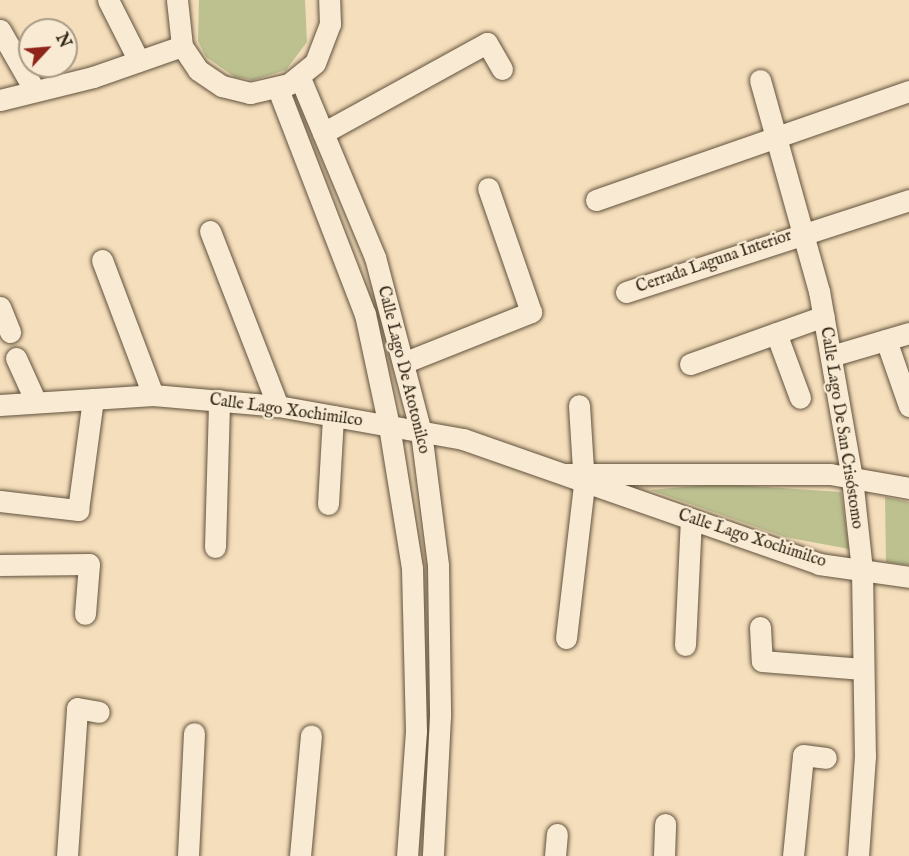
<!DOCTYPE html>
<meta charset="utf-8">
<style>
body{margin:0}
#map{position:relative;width:909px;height:856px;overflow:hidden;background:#f5debb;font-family:"IM FELL English",serif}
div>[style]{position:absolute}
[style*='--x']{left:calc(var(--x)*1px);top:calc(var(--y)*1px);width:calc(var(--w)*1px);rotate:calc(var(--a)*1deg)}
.green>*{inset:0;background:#bdc190}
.roads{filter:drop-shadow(0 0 2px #61523d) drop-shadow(0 0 2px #61523d)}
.minor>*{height:21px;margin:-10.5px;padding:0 10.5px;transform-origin:10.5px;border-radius:10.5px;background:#f8ead3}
span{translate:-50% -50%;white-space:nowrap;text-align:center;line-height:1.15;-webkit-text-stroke:4.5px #f8ead3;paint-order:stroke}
.street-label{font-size:16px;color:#302413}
.north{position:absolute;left:18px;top:18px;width:60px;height:60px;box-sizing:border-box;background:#f8ead3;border:2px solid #a89b86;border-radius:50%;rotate:64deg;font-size:16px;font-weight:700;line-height:24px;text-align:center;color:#302413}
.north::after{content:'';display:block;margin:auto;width:21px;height:27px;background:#8f2418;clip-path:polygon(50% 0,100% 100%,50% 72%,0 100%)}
</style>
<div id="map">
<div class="green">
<div style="clip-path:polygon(199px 0,305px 0,307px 42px,286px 70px,253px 80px,235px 77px,206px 57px,198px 41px)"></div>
<div style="clip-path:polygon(718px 484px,841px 492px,849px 549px,785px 537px,650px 490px)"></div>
<div style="clip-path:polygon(885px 497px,909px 502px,909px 565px,886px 562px)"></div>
</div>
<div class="roads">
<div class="minor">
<div style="--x:108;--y:0;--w:68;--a:63.1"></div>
<div style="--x:177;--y:0;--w:46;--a:83.8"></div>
<div style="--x:182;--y:46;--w:29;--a:56"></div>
<div style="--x:198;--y:70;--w:29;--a:34"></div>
<div style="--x:222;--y:86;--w:29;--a:14"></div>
<div style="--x:250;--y:93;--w:40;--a:-13"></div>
<div style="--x:289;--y:84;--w:33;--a:-39"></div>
<div style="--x:315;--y:63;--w:42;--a:-69"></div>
<div style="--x:330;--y:24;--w:24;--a:-92"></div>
<div style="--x:0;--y:30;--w:70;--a:60.2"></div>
<div style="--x:300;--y:78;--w:194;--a:67.3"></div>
<div style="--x:375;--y:257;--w:181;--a:75.3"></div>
<div style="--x:421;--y:432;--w:134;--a:82.7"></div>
<div style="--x:438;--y:565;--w:151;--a:89.2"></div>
<div style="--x:440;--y:716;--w:140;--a:92.9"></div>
<div style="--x:760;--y:80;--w:219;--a:74.4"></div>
<div style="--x:819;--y:291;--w:190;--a:80"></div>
<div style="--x:852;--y:478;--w:93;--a:83.8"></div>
<div style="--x:862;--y:570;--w:186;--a:89.1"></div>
<div style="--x:865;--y:756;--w:100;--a:94"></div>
<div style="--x:278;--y:89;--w:241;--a:68.9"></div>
<div style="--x:365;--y:314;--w:115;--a:77.9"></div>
<div style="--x:389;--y:426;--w:144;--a:80.8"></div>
<div style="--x:412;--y:568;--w:163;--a:88.6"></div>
<div style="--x:416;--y:731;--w:125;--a:94.1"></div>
<div style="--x:0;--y:100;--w:96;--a:-13.9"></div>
<div style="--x:93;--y:77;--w:94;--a:-19.2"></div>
<div style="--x:323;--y:133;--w:187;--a:-28.8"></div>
<div style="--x:487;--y:43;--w:30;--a:60"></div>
<div style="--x:596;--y:200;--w:331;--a:-19.2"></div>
<div style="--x:210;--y:231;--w:188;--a:68.8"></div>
<div style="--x:102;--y:260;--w:144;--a:69.3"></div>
<div style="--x:626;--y:292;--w:298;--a:-18"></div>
<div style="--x:0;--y:307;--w:27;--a:68"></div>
<div style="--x:776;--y:333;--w:69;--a:69.7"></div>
<div style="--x:886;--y:340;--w:70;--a:70.8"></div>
<div style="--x:831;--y:356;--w:81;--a:-16.4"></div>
<div style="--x:16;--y:358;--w:48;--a:65.6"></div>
<div style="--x:403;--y:363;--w:138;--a:-21.7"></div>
<div style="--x:531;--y:312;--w:131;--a:-109.1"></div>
<div style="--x:690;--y:364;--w:142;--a:-19.7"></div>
<div style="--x:0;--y:405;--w:153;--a:-3.7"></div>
<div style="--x:153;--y:395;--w:125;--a:5"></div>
<div style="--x:278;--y:406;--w:188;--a:10.1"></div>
<div style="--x:463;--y:439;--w:377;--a:19.3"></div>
<div style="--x:819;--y:564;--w:91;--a:8.2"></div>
<div style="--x:566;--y:474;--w:264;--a:0"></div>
<div style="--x:830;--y:474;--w:80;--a:10"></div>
<div style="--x:0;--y:501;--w:79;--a:6.6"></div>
<div style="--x:78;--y:510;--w:112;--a:-82.3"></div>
<div style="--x:328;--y:504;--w:88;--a:-86.7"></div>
<div style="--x:215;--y:547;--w:147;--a:-88.4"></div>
<div style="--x:0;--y:565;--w:89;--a:-0.6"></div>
<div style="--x:89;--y:564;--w:50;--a:94.6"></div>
<div style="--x:760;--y:627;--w:34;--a:87"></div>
<div style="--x:762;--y:661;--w:101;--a:4.5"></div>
<div style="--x:566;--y:638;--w:154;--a:-83.3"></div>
<div style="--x:584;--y:485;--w:80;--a:-93.6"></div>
<div style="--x:685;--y:645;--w:126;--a:-87.3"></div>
<div style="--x:67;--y:856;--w:148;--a:-86.1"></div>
<div style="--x:77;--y:708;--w:22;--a:10"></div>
<div style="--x:188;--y:856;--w:123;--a:-87.2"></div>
<div style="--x:300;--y:856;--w:121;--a:-84.8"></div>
<div style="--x:555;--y:856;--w:22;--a:-85"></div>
<div style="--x:664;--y:856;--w:32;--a:-88"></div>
<div style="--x:793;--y:856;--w:101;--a:-84.3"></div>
<div style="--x:803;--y:755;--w:23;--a:7"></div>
</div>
</div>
<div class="street-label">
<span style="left:714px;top:262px;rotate:-19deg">Cerrada Laguna Interior</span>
<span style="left:403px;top:370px;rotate:76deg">Calle Lago De Atotonilco</span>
<span style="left:286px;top:411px;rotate:8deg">Calle Lago Xochimilco</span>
<span style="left:841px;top:428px;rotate:81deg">Calle Lago De San Crisóstomo</span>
<span style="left:752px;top:539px;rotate:18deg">Calle Lago Xochimilco</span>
</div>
<div class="north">N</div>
</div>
